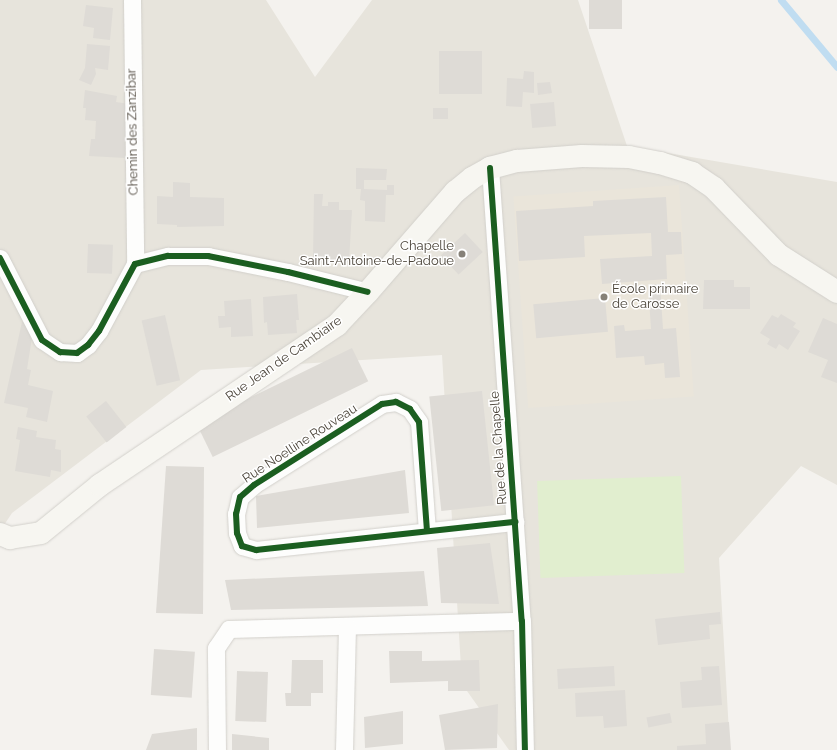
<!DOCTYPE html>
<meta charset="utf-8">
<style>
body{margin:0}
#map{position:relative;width:837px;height:750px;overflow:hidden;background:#f4f2ee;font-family:Raleway,sans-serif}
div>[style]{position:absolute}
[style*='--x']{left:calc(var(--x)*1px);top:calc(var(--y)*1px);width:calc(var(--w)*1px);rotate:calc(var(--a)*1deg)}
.residential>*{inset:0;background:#e7e4dc}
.education>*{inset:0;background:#eae5da;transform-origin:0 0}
.green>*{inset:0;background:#e1eecf;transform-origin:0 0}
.stream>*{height:7px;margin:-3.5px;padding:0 3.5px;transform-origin:3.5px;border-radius:3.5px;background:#c0ddf1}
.building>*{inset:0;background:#dedbd6;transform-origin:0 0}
.roads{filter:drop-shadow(0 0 1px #d2d0cb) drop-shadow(0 0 1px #d2d0cb)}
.street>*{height:17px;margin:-8.5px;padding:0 8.5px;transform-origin:8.5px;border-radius:8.5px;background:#fdfdfc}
.secondary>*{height:22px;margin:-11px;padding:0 11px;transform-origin:11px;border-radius:11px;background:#f7f6f1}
.cycleway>*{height:6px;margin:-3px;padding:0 3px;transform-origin:3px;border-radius:3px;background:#1b5e20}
.dots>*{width:11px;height:11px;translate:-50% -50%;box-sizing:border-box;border:2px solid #fff;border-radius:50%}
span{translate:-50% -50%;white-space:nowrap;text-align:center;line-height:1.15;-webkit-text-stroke:3px #fff;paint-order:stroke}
.street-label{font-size:13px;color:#4b4439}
.poi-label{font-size:13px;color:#4b4439}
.right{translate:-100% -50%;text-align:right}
.left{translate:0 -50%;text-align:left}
</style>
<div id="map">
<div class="residential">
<div style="clip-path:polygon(0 0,266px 0,315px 77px,372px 0,578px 0,627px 146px,837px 182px,837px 485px,801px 466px,719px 558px,730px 750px,509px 750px,462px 684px,442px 355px,201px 370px,12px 513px,0 531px)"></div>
</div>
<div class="education">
<div style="left:679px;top:185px;width:212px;height:166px;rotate:86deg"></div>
</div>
<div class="green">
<div style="left:681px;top:476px;width:97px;height:144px;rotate:88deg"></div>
</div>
<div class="stream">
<div style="--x:781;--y:0;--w:87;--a:50.1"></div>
</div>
<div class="building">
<div style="left:589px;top:0;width:33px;height:29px"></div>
<div style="clip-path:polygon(86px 5px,113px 8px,110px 40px,93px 38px,94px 28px,83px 26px)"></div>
<div style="clip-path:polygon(87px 44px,110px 46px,108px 70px,95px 68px,96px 74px,91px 85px,79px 80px,85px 68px)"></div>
<div style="left:439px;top:51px;width:43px;height:43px"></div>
<div style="clip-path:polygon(524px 71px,534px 72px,534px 93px,523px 92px,522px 107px,506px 106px,507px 78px,523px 79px)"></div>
<div style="clip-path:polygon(550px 82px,552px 93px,538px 95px,537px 83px)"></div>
<div style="clip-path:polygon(85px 90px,117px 96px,116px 102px,129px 104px,125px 158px,89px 156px,91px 139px,95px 139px,96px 121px,85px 120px,86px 108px,83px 108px)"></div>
<div style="left:554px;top:102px;width:24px;height:24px;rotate:85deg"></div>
<div style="left:433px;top:108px;width:15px;height:11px"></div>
<div style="clip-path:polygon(356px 168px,387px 169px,386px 180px,364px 180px,364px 189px,387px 190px,387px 185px,394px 185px,394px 195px,386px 195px,385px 222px,365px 221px,365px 201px,360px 200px,361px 189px,356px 189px)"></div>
<div style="clip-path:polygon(173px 182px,190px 183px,190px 197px,224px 198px,224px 226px,177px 227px,177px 225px,157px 224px,157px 196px,173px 197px)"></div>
<div style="clip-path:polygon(314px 194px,323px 194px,322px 206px,328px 206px,328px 202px,339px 202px,339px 210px,352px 210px,349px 262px,313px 260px)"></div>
<div style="clip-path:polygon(666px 197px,668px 232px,681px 232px,682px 254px,666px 255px,667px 279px,602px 284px,600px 259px,652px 256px,651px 233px,584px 236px,585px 257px,519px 261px,516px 211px,593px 206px,593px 201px)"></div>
<div style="left:465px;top:233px;width:26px;height:33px;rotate:47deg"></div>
<div style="left:88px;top:244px;width:25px;height:29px;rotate:2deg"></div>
<div style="clip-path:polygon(704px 280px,734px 280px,734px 287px,750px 287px,750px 309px,703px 309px)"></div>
<div style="clip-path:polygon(660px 284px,663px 329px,676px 328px,680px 377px,665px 378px,664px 363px,645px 365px,644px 356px,616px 358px,614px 326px,624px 325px,625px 331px,651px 329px,648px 285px)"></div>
<div style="clip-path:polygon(297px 294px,299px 320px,296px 320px,297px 333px,268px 335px,267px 322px,264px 323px,263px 297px)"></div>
<div style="left:605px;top:298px;width:34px;height:72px;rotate:85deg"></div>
<div style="clip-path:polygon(251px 299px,253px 336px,231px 337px,231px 327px,219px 328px,218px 316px,225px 316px,224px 301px)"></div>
<div style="clip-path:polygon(781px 314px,796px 323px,793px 327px,800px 331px,788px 350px,779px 344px,776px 349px,767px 344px,770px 339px,760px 333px,772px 315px,778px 318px)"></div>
<div style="left:165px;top:315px;width:67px;height:24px;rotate:77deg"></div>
<div style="clip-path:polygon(823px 318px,837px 324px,837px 383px,821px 377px,828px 360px,808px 352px)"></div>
<div style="clip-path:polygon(22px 322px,34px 325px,27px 369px,31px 370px,28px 385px,53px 391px,47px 422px,26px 417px,28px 408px,4px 403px)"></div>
<div style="left:352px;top:348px;width:37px;height:173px;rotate:64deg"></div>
<div style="left:482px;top:391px;width:115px;height:53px;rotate:84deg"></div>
<div style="left:106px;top:401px;width:33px;height:25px;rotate:52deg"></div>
<div style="clip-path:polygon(18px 427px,37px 431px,36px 437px,56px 440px,55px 449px,61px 450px,61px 472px,51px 470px,50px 477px,15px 471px,20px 440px,16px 439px)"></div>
<div style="clip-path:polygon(166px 466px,204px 467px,203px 614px,156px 613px)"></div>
<div style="clip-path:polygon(405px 470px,409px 513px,257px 528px,256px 496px)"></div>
<div style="clip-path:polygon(490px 543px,499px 604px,441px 603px,437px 548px)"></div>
<div style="clip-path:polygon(424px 571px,428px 606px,231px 610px,225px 580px)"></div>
<div style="clip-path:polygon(720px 612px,721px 624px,709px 625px,710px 639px,658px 645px,655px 619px)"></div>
<div style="left:154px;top:649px;width:41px;height:46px;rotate:4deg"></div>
<div style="clip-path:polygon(389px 651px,422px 651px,422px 661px,479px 660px,480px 691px,448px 691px,448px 681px,390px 683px)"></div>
<div style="clip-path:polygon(292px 660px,323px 660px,323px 693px,311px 693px,311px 706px,286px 706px,285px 693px,291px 693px)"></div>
<div style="left:614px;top:666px;width:20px;height:57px;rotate:87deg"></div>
<div style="clip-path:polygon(719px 666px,722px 705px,682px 708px,680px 682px,702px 680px,701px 667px)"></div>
<div style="left:237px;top:671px;width:31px;height:50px;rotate:2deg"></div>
<div style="clip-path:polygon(625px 690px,627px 726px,604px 728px,603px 716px,576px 717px,575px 693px)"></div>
<div style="clip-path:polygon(498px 704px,497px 748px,445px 750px,439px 715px)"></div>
<div style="clip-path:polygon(403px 711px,403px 744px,365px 748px,364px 717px)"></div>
<div style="left:670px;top:713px;width:10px;height:24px;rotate:79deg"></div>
<div style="clip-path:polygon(729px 722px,731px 750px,677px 750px,677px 746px,706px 744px,705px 724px)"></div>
<div style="clip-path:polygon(197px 728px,197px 750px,146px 750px,152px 734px)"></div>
<div style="clip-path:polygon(232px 734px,269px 738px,269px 750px,232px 750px)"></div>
</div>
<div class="roads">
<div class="street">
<div style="--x:132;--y:0;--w:264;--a:89.3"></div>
<div style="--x:490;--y:168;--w:454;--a:86"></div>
<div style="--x:522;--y:621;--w:129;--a:88.7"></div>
<div style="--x:0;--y:258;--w:92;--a:62.9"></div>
<div style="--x:42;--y:340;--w:22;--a:34"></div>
<div style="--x:60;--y:352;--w:17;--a:3"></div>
<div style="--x:77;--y:353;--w:14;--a:-36"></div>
<div style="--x:88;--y:345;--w:18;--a:-52"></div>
<div style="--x:99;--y:331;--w:76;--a:-61.8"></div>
<div style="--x:135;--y:264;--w:34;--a:-14"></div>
<div style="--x:168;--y:256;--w:40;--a:0"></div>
<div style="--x:208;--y:256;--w:82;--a:11.3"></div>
<div style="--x:288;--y:272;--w:82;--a:14"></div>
<div style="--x:427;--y:531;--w:109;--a:-94.2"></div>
<div style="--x:419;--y:422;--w:16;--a:-125"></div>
<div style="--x:410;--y:409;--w:16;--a:-153"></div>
<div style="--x:396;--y:402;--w:14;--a:172"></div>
<div style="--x:382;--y:404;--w:151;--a:147.7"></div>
<div style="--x:254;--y:485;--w:18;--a:139"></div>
<div style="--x:240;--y:497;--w:17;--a:103"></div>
<div style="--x:236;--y:514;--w:19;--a:87"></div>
<div style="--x:237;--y:533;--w:14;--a:69"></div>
<div style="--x:242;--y:546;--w:15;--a:16"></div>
<div style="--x:256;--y:550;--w:261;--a:-6.2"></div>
<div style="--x:217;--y:750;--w:102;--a:-90.6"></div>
<div style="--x:216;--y:648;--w:23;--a:-56"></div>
<div style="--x:229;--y:629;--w:293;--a:-1.6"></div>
<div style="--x:344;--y:750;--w:124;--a:-88.6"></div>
</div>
<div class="secondary">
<div style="--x:0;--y:534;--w:11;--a:22"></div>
<div style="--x:10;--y:538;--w:31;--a:-9"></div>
<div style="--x:41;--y:533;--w:76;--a:-39.1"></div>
<div style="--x:100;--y:485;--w:286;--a:-34"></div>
<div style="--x:337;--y:325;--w:45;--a:-46.8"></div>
<div style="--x:368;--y:292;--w:133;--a:-49"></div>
<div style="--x:455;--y:192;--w:22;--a:-39"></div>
<div style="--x:472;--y:178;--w:21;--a:-29"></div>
<div style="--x:490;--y:168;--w:28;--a:-15"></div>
<div style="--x:517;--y:161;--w:65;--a:-4.4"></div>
<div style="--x:582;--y:156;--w:47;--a:1.2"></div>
<div style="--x:629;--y:157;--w:32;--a:11"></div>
<div style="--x:660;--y:163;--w:34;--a:17"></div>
<div style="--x:692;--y:173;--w:27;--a:34"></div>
<div style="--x:714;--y:188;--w:93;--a:45.9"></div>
<div style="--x:779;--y:255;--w:69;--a:32.5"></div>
</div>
</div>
<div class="cycleway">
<div style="--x:490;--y:168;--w:454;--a:86"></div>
<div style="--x:522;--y:621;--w:129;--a:88.7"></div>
<div style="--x:0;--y:258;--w:92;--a:62.9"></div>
<div style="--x:42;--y:340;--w:22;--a:34"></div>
<div style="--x:60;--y:352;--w:17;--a:3"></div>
<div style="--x:77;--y:353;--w:14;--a:-36"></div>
<div style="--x:88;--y:345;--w:18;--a:-52"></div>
<div style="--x:99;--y:331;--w:76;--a:-61.8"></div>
<div style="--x:135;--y:264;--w:34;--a:-14"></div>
<div style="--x:168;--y:256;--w:40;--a:0"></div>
<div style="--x:208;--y:256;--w:82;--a:11.3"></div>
<div style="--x:288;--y:272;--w:82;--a:14"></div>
<div style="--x:427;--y:531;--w:109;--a:-94.2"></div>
<div style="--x:419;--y:422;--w:16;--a:-125"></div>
<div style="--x:410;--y:409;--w:16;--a:-153"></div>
<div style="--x:396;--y:402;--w:14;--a:172"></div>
<div style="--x:382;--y:404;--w:151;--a:147.7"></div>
<div style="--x:254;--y:485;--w:18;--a:139"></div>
<div style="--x:240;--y:497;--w:17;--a:103"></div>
<div style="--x:236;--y:514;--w:19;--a:87"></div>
<div style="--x:237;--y:533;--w:14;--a:69"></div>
<div style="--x:242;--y:546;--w:15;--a:16"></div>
<div style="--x:256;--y:550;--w:261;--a:-6.2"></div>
</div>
<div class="dots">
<div style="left:462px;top:254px;background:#868178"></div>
<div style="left:604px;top:297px;background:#868178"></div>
</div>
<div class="street-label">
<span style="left:133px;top:132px;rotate:-91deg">Chemin des Zanzibar</span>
<span style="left:284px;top:359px;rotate:-35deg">Rue Jean de Cambiaire</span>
<span style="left:300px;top:444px;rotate:-33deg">Rue Noelline Rouveau</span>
<span style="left:499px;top:448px;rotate:-94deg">Rue de la Chapelle</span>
</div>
<div class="poi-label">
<span class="right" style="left:454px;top:254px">Chapelle<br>Saint-Antoine-de-Padoue</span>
<span class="left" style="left:612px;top:297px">École primaire<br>de Carosse</span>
</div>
</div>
